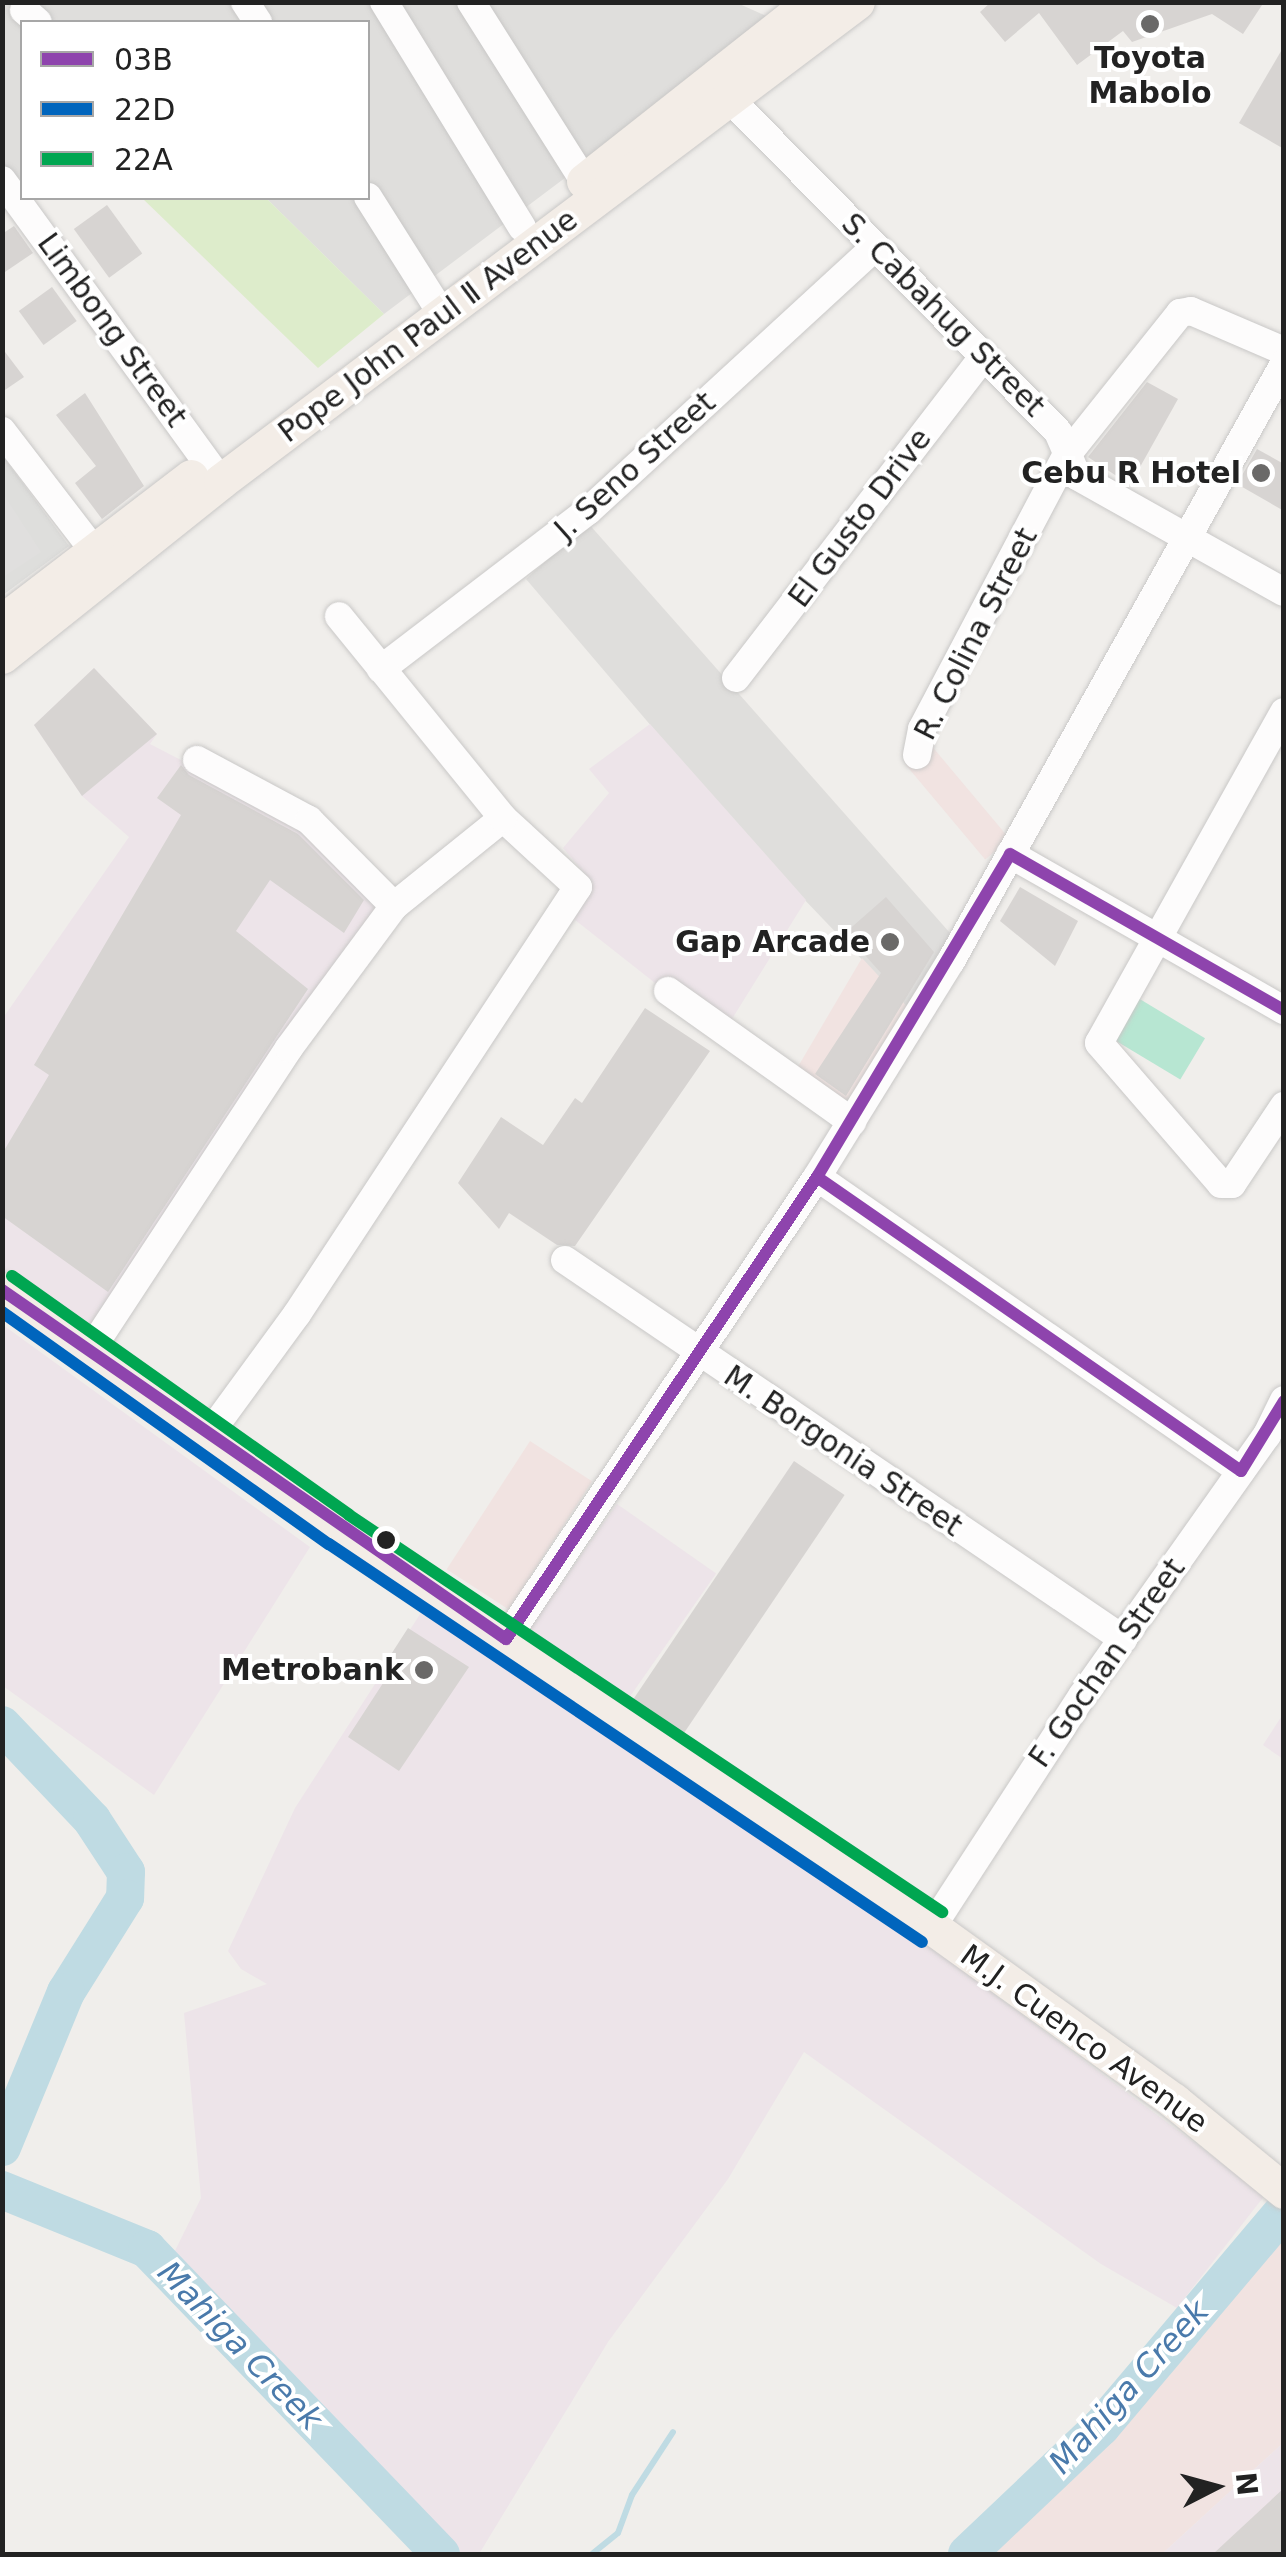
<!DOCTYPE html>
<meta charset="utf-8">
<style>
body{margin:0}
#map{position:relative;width:1286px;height:2557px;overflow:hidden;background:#f0eeeb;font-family:"DejaVu Sans",sans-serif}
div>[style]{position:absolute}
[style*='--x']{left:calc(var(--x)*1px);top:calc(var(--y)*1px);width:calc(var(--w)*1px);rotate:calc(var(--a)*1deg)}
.residential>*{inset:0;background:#dfdedc}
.commercial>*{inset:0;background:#f1e3e1;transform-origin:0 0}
.industrial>*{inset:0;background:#ede4e9;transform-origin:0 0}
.religious>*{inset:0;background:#dededc}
.grass>*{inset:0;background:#ddeccb}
.pitch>*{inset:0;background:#b7e6d2;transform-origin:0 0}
.parking>*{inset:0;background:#e0dfde}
.stream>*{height:6px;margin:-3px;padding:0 3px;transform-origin:3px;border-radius:3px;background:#bfdbe3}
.river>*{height:38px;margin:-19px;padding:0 19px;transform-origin:19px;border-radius:19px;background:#bfdbe3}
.building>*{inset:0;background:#d7d4d2;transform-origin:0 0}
.roads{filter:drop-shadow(0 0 2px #c9c8c7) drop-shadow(0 0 2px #c9c8c7)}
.minor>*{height:28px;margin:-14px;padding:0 14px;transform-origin:14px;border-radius:14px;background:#fdfcfc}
.major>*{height:35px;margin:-17.5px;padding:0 17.5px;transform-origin:17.5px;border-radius:17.5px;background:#f3ede7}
.bus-1>*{height:12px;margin:-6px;padding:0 6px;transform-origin:6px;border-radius:6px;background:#8e44ad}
.bus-2>*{height:12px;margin:-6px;padding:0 6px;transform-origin:6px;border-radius:6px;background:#0065bd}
.bus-3>*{height:12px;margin:-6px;padding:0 6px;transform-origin:6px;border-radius:6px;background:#00a651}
.dots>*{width:28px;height:28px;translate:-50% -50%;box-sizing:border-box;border:5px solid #fff;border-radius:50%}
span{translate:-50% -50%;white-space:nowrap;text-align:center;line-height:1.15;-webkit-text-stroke:8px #fff;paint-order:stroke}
.poi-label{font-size:30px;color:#222;font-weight:700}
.right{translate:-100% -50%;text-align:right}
.street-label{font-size:30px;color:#222}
.water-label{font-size:32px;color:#4a7aab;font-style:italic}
.frame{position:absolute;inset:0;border:5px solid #222;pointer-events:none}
.legend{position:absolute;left:20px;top:20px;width:350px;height:180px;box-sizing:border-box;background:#fff;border:2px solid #a7a7a7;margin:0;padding:12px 18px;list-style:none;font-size:30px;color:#222}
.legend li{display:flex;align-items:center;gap:20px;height:50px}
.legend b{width:50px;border:2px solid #a7a7a7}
.north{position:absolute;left:1166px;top:2437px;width:100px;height:100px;-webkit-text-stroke:8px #fff;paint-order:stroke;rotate:84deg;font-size:28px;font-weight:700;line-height:40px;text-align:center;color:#222}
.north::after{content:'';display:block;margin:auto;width:35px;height:45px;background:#222;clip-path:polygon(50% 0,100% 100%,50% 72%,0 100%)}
</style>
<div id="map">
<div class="residential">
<div style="clip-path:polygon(735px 2px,775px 20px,384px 314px,266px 198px,368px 198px,368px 22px,22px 22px,22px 196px,3px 168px,2px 3px)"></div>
<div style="clip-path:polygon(588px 523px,950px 933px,913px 1013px,756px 849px,526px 579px)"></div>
</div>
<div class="commercial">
<div style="left:930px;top:744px;width:124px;height:32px;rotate:50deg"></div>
<div style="clip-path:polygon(862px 958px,913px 1013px,847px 1111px,796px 1070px)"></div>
<div style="left:530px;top:1441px;width:74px;height:153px;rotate:33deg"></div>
<div style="clip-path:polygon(1283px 2232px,1283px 2443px,1162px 2554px,987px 2554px,1126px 2421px)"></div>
</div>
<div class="industrial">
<div style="clip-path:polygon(94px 668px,157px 734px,150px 744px,304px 824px,382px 906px,88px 1335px,3px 1269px,3px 1018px,129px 837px,82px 796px,34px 725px)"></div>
<div style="clip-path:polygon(650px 724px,806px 900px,727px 1027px,664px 990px,570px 916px,593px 883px,563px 848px,609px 793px,589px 769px)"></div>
<div style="clip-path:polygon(3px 1325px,310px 1547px,154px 1795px,3px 1686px)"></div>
<div style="left:617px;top:1504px;width:121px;height:153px;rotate:35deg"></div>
<div style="clip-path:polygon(424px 1608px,893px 1919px,1265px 2195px,1177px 2308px,1101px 2264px,804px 2052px,728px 2179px,608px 2342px,479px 2554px,458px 2554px,169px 2263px,201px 2198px,184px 2013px,267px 1984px,241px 1969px,228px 1951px,295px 1808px)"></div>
<div style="clip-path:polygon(1283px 1714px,1283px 1759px,1263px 1745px)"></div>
<div style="clip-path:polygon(1283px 2443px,1283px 2554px,1162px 2554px)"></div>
</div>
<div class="religious">
<div style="clip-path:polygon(2px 455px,69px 546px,3px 595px,2px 595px)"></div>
</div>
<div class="grass">
<div style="clip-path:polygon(142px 198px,266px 198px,384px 314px,318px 368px)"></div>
</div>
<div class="pitch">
<div style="left:1133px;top:995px;width:84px;height:48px;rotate:31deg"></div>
</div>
<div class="parking">
<div style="clip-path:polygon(2px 492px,41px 552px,3px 577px,2px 577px)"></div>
</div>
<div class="stream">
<div style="--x:592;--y:2554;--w:33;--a:-39"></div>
<div style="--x:618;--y:2533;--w:40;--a:-69.8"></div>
<div style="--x:632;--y:2495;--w:75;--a:-56.9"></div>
</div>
<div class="river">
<div style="--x:2;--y:1725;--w:131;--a:46.5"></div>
<div style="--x:92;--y:1820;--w:62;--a:56.8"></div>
<div style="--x:126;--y:1872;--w:26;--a:92"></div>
<div style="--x:125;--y:1898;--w:111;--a:122.1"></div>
<div style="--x:66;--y:1992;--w:168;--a:112.4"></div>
<div style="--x:2;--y:2190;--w:157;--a:22.1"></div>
<div style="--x:147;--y:2249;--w:424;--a:46.1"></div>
<div style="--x:967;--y:2554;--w:185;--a:-43.5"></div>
<div style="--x:1101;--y:2427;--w:282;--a:-49.8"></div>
</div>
<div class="building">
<div style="clip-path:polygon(991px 2px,1264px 2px,1243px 34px,1212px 14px,1132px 42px,1123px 31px,1077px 65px,1039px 13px,1005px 42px,980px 12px)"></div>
<div style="clip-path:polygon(1284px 46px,1284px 149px,1239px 123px)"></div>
<div style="left:107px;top:205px;width:60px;height:41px;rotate:54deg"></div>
<div style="clip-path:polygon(14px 226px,33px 253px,2px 274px,2px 234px)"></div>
<div style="left:52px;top:287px;width:42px;height:41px;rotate:54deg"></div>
<div style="clip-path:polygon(2px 348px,24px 377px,2px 392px)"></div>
<div style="clip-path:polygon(1147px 382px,1178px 399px,1130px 485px,1088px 457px)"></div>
<div style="clip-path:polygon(85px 393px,144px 486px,102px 519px,75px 483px,96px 466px,56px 415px)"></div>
<div style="clip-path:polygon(1257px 449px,1284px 464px,1284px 511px,1237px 484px)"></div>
<div style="clip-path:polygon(94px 668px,157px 734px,82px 796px,34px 725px)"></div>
<div style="clip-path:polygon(181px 765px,189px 775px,298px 834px,364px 900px,344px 933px,270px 880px,236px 931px,308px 989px,108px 1292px,2px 1216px,2px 1154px,49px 1075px,34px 1065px,181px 815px,157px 798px)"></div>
<div style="clip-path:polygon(1020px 887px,1078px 921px,1055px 966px,1000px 921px)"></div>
<div style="clip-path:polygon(886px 897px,934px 952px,846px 1096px,815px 1074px,881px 973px,845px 933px)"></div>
<div style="clip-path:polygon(645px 1008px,710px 1051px,575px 1246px,557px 1245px,509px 1213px,499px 1229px,458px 1183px,501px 1117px,543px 1145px,575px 1098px,582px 1103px)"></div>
<div style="left:794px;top:1461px;width:61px;height:288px;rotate:34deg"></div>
<div style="clip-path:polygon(408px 1628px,469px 1667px,399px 1771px,348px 1737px,387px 1677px,379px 1673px)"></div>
<div style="clip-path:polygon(1284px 2488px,1284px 2554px,1213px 2554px)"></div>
</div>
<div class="roads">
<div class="minor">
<div style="--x:245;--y:2;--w:24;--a:57"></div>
<div style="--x:384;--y:2;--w:264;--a:58.5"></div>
<div style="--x:471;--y:2;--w:212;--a:57.7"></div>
<div style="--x:24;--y:10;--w:18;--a:41"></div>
<div style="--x:717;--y:86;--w:486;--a:45.4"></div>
<div style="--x:1058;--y:432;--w:48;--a:66.6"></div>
<div style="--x:1077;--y:476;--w:237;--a:29.3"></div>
<div style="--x:2;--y:180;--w:372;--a:54"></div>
<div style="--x:368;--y:197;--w:138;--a:57.7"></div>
<div style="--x:2;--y:431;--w:169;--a:52.5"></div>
<div style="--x:381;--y:669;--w:260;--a:-37.4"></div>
<div style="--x:588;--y:511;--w:390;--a:-42.6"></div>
<div style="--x:736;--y:678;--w:404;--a:-52.4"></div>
<div style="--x:1284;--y:712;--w:379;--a:119.2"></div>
<div style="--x:1099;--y:1043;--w:186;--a:49.1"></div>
<div style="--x:1221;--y:1184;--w:11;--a:0"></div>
<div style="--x:1232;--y:1184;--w:94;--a:-56.3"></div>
<div style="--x:917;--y:755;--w:26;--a:-79"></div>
<div style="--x:922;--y:729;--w:309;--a:-62.2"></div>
<div style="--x:1066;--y:456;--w:183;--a:-51.4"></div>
<div style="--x:1180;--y:313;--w:11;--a:-10"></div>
<div style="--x:1191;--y:311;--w:101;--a:23.3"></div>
<div style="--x:197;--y:760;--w:127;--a:28.2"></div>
<div style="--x:309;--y:820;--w:121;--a:45.3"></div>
<div style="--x:1010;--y:854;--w:315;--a:29.7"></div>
<div style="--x:668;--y:991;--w:226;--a:35.4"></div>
<div style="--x:817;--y:1177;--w:516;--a:34.74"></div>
<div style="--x:565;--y:1260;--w:675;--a:34.18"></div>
<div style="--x:88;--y:1354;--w:366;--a:-56.7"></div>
<div style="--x:289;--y:1048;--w:177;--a:-53.5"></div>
<div style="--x:394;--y:906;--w:140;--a:-38.9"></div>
<div style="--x:207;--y:1437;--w:152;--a:-53.8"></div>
<div style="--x:297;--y:1314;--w:511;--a:-56.65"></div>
<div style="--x:578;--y:887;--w:102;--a:-137.4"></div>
<div style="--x:503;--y:818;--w:260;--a:-129.1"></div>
<div style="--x:506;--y:1639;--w:557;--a:-56.05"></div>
<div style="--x:817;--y:1177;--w:254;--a:-58.2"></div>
<div style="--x:951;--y:961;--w:684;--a:-60.85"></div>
<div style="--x:932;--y:1927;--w:275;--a:-57"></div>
<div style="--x:1082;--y:1696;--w:320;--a:-54.7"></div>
<div style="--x:1267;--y:1435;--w:39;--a:-64"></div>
</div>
<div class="major">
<div style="--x:584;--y:181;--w:289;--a:-38.3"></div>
<div style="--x:2;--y:622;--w:238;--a:-37.5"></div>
<div style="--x:2;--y:656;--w:280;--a:-38.6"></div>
<div style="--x:221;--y:481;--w:796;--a:-36.99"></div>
<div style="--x:2;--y:1290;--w:413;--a:35.3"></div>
<div style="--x:339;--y:1529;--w:714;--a:33.87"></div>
<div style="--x:932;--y:1927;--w:298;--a:35.7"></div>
<div style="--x:1174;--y:2101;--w:142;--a:39.3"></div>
</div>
</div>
<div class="bus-1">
<div style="--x:817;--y:1177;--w:516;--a:34.74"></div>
<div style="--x:1241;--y:1471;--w:82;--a:-58.4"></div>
<div style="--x:2;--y:1290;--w:613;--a:34.7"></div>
<div style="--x:506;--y:1639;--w:557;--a:-56.05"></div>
<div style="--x:817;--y:1177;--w:376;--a:-59.1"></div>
<div style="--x:1010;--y:854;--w:315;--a:29.7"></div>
</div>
<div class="bus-2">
<div style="--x:2;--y:1312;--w:401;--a:35.4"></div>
<div style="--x:329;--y:1544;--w:714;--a:33.87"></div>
</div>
<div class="bus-3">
<div style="--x:12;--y:1276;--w:413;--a:35.3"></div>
<div style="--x:349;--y:1515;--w:714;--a:33.8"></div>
</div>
<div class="dots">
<div style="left:1150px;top:24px;background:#6a6968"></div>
<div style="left:1261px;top:473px;background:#6a6968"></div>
<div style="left:890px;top:942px;background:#6a6968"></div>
<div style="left:386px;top:1540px;background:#222"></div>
<div style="left:424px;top:1670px;background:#6a6968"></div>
</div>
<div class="poi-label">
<span style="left:1150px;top:75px">Toyota<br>Mabolo</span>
<span class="right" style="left:1241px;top:473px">Cebu R Hotel</span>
<span class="right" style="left:870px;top:942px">Gap Arcade</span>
<span class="right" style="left:404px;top:1670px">Metrobank</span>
</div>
<div class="street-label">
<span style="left:943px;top:315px;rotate:45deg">S. Cabahug Street</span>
<span style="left:428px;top:326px;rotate:-37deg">Pope John Paul Ⅱ Avenue</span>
<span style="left:112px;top:330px;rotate:54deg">Limbong Street</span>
<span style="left:635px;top:466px;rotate:-42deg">J. Seno Street</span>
<span style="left:860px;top:518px;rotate:-53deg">El Gusto Drive</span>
<span style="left:976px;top:634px;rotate:-63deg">R. Colina Street</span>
<span style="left:843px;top:1451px;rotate:34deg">M. Borgonia Street</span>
<span style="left:1107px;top:1663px;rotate:-55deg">F. Gochan Street</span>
<span style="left:1084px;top:2039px;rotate:36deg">M.J. Cuenco Avenue</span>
</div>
<div class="water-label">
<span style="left:240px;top:2346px;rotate:46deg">Mahiga Creek</span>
<span style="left:1129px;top:2387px;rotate:-48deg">Mahiga Creek</span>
</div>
<div class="frame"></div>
<ul class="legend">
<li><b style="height:12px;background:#8e44ad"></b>03B</li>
<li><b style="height:12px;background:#0065bd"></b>22D</li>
<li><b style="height:12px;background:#00a651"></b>22A</li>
</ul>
<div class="north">N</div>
</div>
